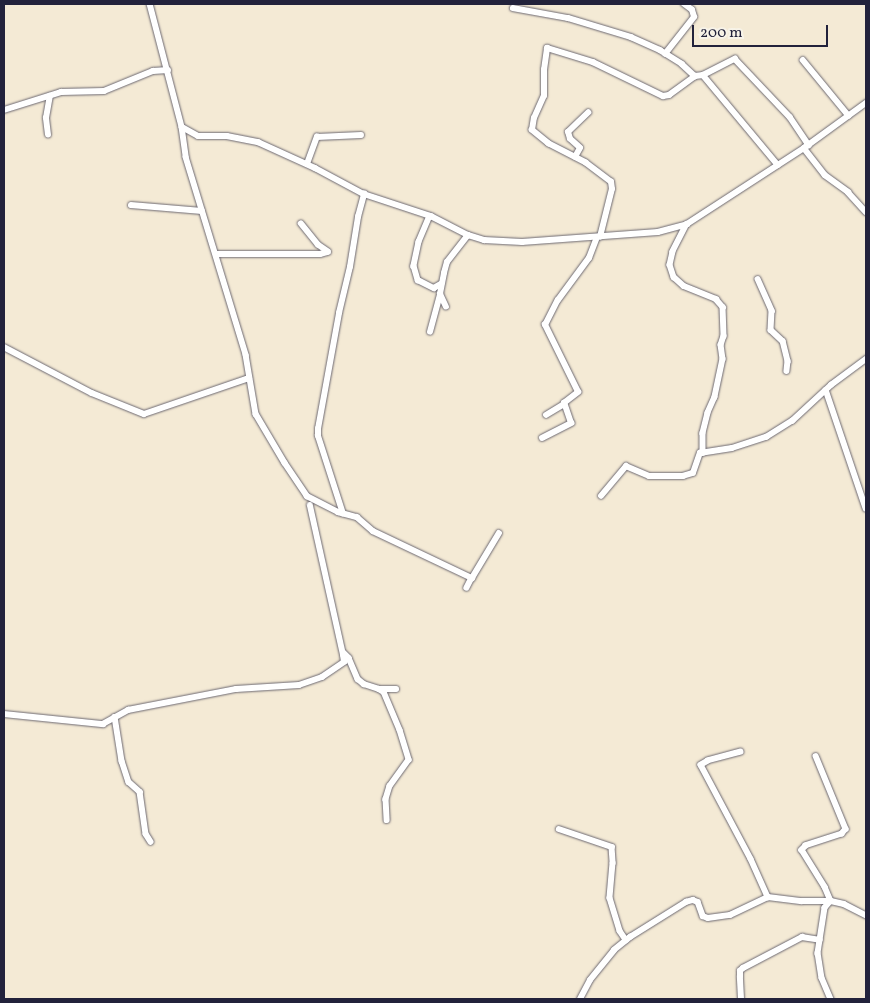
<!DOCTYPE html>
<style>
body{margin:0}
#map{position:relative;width:870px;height:1003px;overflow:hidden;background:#f4ead5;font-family:Vollkorn,serif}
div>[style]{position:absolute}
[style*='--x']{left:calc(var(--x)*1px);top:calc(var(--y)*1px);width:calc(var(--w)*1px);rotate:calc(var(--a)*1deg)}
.roads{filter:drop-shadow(0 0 1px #6c6871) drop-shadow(0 0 1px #6c6871)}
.minor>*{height:5.5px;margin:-2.75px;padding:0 2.75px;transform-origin:2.75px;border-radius:2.75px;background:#fff}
span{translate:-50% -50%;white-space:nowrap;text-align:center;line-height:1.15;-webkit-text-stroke:4px #f7f3e8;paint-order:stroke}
.frame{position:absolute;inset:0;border:5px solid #22223b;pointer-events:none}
.scale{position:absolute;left:692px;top:25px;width:136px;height:22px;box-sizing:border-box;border:2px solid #22223b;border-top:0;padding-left:6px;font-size:15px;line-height:18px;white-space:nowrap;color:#22223b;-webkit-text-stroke:4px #f7f3e8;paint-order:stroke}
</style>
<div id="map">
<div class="roads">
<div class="minor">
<div style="--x:150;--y:4;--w:127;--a:75.4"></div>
<div style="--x:182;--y:127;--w:18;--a:29"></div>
<div style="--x:198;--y:136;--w:29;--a:0"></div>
<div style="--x:227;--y:136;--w:32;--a:11"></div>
<div style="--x:258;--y:142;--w:63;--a:24.5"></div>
<div style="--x:315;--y:168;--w:55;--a:28"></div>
<div style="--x:364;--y:194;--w:71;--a:18.2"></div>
<div style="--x:431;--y:216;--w:42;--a:27.2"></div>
<div style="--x:468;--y:235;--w:17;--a:17"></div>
<div style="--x:484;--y:240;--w:38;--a:3"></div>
<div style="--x:522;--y:242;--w:136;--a:-4.2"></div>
<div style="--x:658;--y:232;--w:30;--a:-15"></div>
<div style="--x:687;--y:224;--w:140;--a:-33"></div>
<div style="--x:804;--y:148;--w:77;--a:-36"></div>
<div style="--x:513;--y:8;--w:56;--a:10.3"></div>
<div style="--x:568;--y:18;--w:66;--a:16.8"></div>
<div style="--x:631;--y:37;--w:32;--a:24"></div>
<div style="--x:660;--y:50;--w:26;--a:32"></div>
<div style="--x:682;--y:64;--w:18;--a:43"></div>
<div style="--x:665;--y:54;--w:47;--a:-51.9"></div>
<div style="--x:694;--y:17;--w:7;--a:-106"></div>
<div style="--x:692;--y:10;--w:10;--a:-143"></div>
<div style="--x:803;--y:60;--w:72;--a:50.6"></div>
<div style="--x:703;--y:75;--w:36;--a:-27"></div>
<div style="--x:735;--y:59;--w:80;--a:46.5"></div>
<div style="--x:790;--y:117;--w:34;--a:56"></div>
<div style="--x:4;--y:110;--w:60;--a:-17.5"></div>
<div style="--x:61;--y:92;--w:43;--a:-1.3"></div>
<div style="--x:104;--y:91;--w:53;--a:-22.2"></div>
<div style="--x:153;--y:71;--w:15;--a:-4"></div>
<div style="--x:182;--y:127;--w:30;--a:82"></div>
<div style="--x:186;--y:157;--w:207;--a:73.1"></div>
<div style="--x:246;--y:355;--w:60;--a:80.4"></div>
<div style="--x:256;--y:414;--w:57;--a:59.4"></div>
<div style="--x:285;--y:463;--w:40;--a:56"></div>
<div style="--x:307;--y:496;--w:35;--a:27"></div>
<div style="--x:338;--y:512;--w:20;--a:15"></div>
<div style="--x:357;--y:517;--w:21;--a:41"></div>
<div style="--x:373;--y:531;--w:110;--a:25.4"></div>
<div style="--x:472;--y:578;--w:11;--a:117"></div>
<div style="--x:48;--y:135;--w:17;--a:-97"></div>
<div style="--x:46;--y:118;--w:22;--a:-80"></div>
<div style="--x:804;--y:148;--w:34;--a:52"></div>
<div style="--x:825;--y:175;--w:29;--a:36"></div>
<div style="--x:848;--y:192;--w:27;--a:48"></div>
<div style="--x:575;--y:157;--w:10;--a:-61"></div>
<div style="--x:580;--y:148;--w:13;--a:-138"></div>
<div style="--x:570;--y:139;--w:7;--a:-106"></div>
<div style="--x:568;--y:132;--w:28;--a:-44"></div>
<div style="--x:307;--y:164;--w:29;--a:-70"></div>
<div style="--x:317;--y:137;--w:44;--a:-2.6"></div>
<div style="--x:131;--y:205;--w:71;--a:4.8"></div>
<div style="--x:430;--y:216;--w:28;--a:113"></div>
<div style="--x:419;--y:242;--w:25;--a:102"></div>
<div style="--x:414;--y:266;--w:15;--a:74"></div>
<div style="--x:418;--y:280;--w:18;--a:27"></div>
<div style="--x:434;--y:288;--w:8;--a:-30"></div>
<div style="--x:687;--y:224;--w:31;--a:117"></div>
<div style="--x:673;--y:252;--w:13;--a:103"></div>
<div style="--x:670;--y:265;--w:13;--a:72"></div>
<div style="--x:674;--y:277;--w:13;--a:42"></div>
<div style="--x:684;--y:286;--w:35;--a:22"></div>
<div style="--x:716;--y:299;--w:11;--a:49"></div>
<div style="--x:723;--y:307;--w:29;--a:88"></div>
<div style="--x:724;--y:336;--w:9;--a:108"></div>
<div style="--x:721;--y:345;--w:14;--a:82"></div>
<div style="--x:723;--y:359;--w:39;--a:102"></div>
<div style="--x:715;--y:397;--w:17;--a:114"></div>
<div style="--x:708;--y:413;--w:21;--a:104"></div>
<div style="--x:703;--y:433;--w:20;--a:90"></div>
<div style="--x:600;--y:237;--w:49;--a:-76"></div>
<div style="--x:612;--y:189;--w:7;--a:-98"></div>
<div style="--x:611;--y:182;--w:31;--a:-143"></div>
<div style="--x:586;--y:163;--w:42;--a:-152.8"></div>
<div style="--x:549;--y:144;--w:22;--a:-141"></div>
<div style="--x:532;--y:130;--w:12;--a:-81"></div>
<div style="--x:534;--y:118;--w:24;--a:-66"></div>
<div style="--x:544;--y:96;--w:26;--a:-90"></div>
<div style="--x:544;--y:70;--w:22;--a:-82"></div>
<div style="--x:547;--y:48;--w:48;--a:16.9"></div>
<div style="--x:593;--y:62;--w:78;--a:25.9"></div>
<div style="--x:663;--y:96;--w:6;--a:-9"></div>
<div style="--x:669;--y:95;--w:32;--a:-36"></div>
<div style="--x:695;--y:76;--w:8;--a:-7"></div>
<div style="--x:703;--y:75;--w:117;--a:50.2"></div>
<div style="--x:216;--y:254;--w:104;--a:0"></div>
<div style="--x:320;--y:254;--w:8;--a:-14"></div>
<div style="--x:328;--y:252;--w:12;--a:-145"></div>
<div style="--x:318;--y:245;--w:27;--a:-129"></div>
<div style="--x:758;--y:279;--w:35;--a:66"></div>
<div style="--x:772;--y:311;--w:19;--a:93"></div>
<div style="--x:771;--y:330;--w:16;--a:43"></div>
<div style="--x:783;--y:341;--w:21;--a:76"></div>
<div style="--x:788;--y:361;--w:10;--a:96"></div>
<div style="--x:446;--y:307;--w:14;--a:-115"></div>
<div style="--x:440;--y:294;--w:21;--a:-79"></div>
<div style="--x:444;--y:273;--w:11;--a:-75"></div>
<div style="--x:447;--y:262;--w:34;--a:-52"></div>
<div style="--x:430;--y:332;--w:39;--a:-75"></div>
<div style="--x:4;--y:347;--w:99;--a:27.6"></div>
<div style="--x:92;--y:393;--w:56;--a:22"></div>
<div style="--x:144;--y:414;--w:111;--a:-18.9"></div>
<div style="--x:826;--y:390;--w:125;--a:71.3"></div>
<div style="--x:546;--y:415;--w:21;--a:-31"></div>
<div style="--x:542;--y:438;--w:33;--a:-27"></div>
<div style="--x:571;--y:423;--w:21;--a:-109"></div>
<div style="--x:564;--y:403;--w:18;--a:-38"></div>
<div style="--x:578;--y:392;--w:75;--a:-116.2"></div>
<div style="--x:545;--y:325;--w:28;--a:-63"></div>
<div style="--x:558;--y:300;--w:52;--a:-53.6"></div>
<div style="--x:589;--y:258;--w:22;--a:-69"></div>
<div style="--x:601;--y:496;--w:39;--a:-50"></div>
<div style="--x:626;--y:466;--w:25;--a:23"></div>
<div style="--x:649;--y:476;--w:34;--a:0"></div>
<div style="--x:683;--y:476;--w:10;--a:-17"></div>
<div style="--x:693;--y:473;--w:21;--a:-71"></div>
<div style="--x:700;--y:453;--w:32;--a:-9"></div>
<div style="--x:732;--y:448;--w:36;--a:-18"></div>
<div style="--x:766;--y:437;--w:31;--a:-32"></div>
<div style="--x:792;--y:421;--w:53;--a:-42.7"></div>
<div style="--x:831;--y:385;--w:44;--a:-36.6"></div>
<div style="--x:343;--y:514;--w:82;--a:-107.8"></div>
<div style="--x:318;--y:436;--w:7;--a:-90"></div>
<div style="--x:318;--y:429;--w:118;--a:-79.7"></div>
<div style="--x:339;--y:313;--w:47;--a:-76.6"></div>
<div style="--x:350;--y:267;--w:51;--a:-80.9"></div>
<div style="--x:358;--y:217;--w:24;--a:-75"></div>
<div style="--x:472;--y:578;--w:52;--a:-59"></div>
<div style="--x:344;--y:653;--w:7;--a:45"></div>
<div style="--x:349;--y:658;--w:23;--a:67"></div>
<div style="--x:358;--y:679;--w:8;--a:40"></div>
<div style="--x:364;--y:684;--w:16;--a:18"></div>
<div style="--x:379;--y:689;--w:17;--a:0"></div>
<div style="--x:379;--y:689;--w:6;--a:31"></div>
<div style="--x:384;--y:692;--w:41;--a:67.2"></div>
<div style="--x:400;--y:730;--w:31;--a:73"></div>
<div style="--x:409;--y:760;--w:32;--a:126"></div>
<div style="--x:390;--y:786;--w:14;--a:107"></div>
<div style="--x:386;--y:799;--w:21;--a:87"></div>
<div style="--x:4;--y:714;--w:100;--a:5.8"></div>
<div style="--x:103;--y:724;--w:29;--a:-29"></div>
<div style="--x:128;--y:710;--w:110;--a:-11"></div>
<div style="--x:236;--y:689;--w:63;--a:-3.6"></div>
<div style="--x:299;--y:685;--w:24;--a:-19"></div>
<div style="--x:322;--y:677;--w:27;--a:-34"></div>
<div style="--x:344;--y:662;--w:7;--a:-98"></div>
<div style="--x:343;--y:655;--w:153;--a:-102.5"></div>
<div style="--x:115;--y:717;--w:45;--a:81"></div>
<div style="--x:122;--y:761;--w:22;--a:72"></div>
<div style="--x:129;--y:782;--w:15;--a:42"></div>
<div style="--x:140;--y:792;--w:42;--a:81.9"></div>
<div style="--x:146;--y:834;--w:9;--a:58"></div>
<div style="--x:741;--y:752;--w:34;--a:165"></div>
<div style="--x:708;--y:761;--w:8;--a:150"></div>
<div style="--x:701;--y:765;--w:106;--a:62"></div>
<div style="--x:751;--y:859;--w:42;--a:65.9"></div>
<div style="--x:816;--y:756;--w:79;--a:67.7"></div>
<div style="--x:846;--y:829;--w:6;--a:129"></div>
<div style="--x:842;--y:834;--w:38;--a:162"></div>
<div style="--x:806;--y:846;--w:6;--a:135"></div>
<div style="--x:802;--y:850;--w:44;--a:58.1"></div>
<div style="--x:825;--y:887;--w:15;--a:67"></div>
<div style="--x:831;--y:901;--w:9;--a:131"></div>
<div style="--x:825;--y:908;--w:46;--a:98.8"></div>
<div style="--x:818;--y:953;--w:25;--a:81"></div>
<div style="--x:822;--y:978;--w:23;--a:67"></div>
<div style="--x:559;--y:829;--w:56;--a:18.8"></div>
<div style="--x:612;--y:847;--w:16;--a:86"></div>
<div style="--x:613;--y:863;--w:35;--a:95"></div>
<div style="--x:610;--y:898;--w:34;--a:73"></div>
<div style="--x:620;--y:931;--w:11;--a:56"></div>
<div style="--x:580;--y:999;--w:21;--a:-62"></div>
<div style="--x:590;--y:980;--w:38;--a:-51"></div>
<div style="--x:614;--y:950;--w:21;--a:-39"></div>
<div style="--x:630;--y:937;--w:66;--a:-32"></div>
<div style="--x:686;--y:902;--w:7;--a:-16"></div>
<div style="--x:693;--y:900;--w:5;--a:22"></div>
<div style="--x:698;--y:902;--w:15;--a:70"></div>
<div style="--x:703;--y:916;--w:5;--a:22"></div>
<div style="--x:708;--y:918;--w:22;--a:-8"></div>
<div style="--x:730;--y:915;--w:42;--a:-25.3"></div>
<div style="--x:768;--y:897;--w:34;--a:7"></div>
<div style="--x:802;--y:901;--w:29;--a:0"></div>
<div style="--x:831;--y:901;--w:13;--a:13"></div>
<div style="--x:844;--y:904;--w:25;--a:27"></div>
<div style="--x:741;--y:999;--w:22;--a:-93"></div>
<div style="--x:740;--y:977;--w:6;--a:-90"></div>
<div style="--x:740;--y:971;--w:4;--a:-45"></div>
<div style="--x:743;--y:968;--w:67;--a:-27.7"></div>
<div style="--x:802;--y:937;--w:18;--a:9"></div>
</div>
</div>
<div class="frame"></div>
<div class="scale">200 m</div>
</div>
